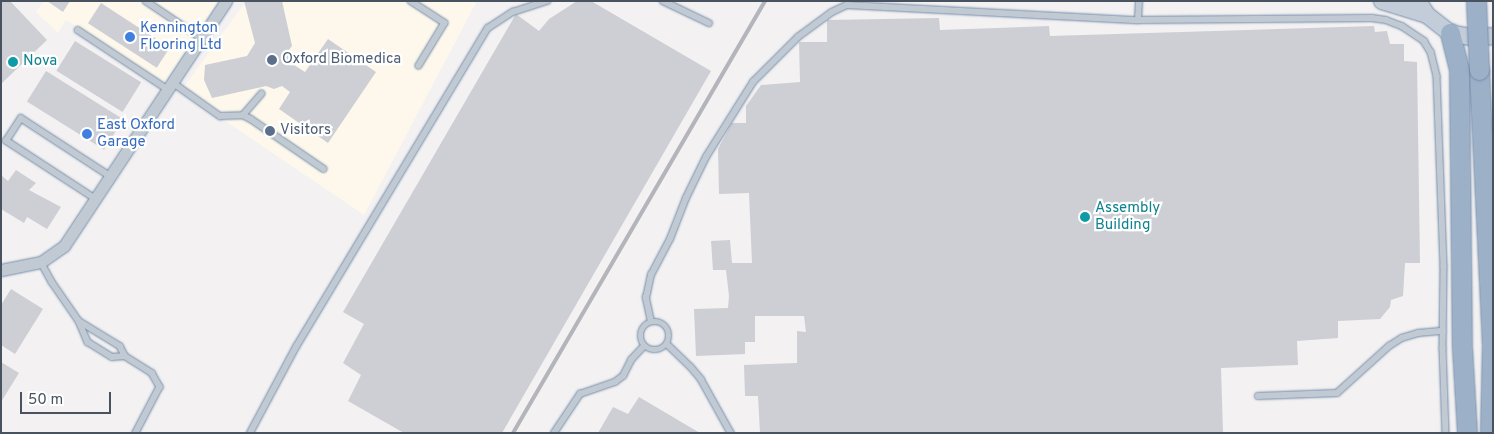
<!DOCTYPE html>
<style>
body{margin:0}
#map{position:relative;width:1494px;height:434px;overflow:hidden;background:#f3f1f1;font-family:Overpass,sans-serif}
div>[style]{position:absolute}
[style*='--x']{left:calc(var(--x)*1px);top:calc(var(--y)*1px);width:calc(var(--w)*1px);rotate:calc(var(--a)*1deg)}
.commercial>*{inset:0;background:#fdf8eb}
.building>*{inset:0;background:#cdcfd5;transform-origin:0 0}
.roads{filter:drop-shadow(0 0 1px #738cac) drop-shadow(0 0 1px #738cac)}
.service>*{height:5.5px;margin:-2.75px;padding:0 2.75px;transform-origin:2.75px;border-radius:2.75px;background:#c1cad2}
.service>.ring{margin:-2.75px;padding:0;box-sizing:content-box;background:none;border:5.5px solid #c1cad2;border-radius:50%}
.minor>*{height:11px;margin:-5.5px;padding:0 5.5px;transform-origin:5.5px;border-radius:5.5px;background:#c1cad2}
.secondary>*{height:16px;margin:-8px;padding:0 8px;transform-origin:8px;border-radius:8px;background:#c3cdd9}
.trunk>*{height:19px;margin:-9.5px;padding:0 9.5px;transform-origin:9.5px;border-radius:9.5px;background:#9cb0c8}
.rail>*{height:4px;margin:-2px;padding:0 2px;transform-origin:2px;border-radius:2px;background:#b3b5bb}
.bridges{filter:drop-shadow(0 0 1px #738cac) drop-shadow(0 0 1px #738cac)}
.trunk-bridge>*{height:19px;margin:-9.5px;padding:0 9.5px;transform-origin:9.5px;border-radius:9.5px;background:#9cb0c8}
.dots>*{width:14px;height:14px;translate:-50% -50%;box-sizing:border-box;border:2px solid #fff;border-radius:50%}
span{translate:-50% -50%;white-space:nowrap;text-align:center;line-height:1.15;-webkit-text-stroke:4.5px #fff;paint-order:stroke}
.shop-label{font-size:15px;color:#366cbe}
.left{translate:0 -50%;text-align:left}
.service-label{font-size:15px;color:#4e5e75}
.culture-label{font-size:15px;color:#0d838f}
.frame{position:absolute;inset:0;border:2px solid #48535f;pointer-events:none}
.scale{position:absolute;left:20px;top:392px;width:91px;height:22px;box-sizing:border-box;border:2px solid #48535f;border-top:0;padding-left:6px;font-size:15px;line-height:18px;white-space:nowrap;color:#48535f;-webkit-text-stroke:4px #fff;paint-order:stroke}
</style>
<div id="map">
<div class="commercial">
<div style="clip-path:polygon(44px 1px,218px 1px,165px 83px,66px 20px,58px 33px,36px 12px)"></div>
<div style="clip-path:polygon(246px 1px,477px 1px,364px 215px,181px 91px)"></div>
</div>
<div class="building">
<div style="clip-path:polygon(1px 1px,10px 1px,47px 40px,1px 84px)"></div>
<div style="clip-path:polygon(47px 1px,70px 1px,63px 12px)"></div>
<div style="clip-path:polygon(244px 1px,282px 1px,292px 46px,288px 51px,294px 65px,305px 72px,328px 39px,376px 72px,328px 143px,279px 109px,290px 92px,282px 86px,274px 89px,266px 86px,212px 98px,204px 80px,205px 65px,247px 56px,255px 43px)"></div>
<div style="clip-path:polygon(577px 1px,591px 1px,711px 71px,502px 433px,404px 433px,348px 401px,361px 375px,343px 363px,364px 324px,343px 312px,516px 14px,539px 31px,549px 19px)"></div>
<div style="left:101px;top:3px;width:82px;height:24px;rotate:33deg"></div>
<div style="clip-path:polygon(939px 18px,940px 30px,1049px 26px,1050px 36px,1374px 26px,1375px 32px,1387px 31px,1390px 44px,1404px 44px,1404px 61px,1417px 62px,1420px 263px,1405px 263px,1403px 296px,1391px 300px,1390px 307px,1380px 319px,1338px 321px,1338px 338px,1297px 341px,1298px 365px,1221px 368px,1223px 433px,760px 433px,758px 396px,745px 396px,744px 365px,797px 363px,797px 331px,806px 332px,804px 316px,755px 316px,755px 342px,745px 342px,745px 354px,696px 356px,694px 309px,728px 308px,729px 296px,726px 270px,713px 270px,711px 241px,730px 240px,732px 263px,752px 263px,749px 193px,719px 194px,718px 149px,732px 123px,746px 123px,746px 106px,761px 85px,800px 82px,799px 42px,827px 42px,827px 20px)"></div>
<div style="left:75px;top:41px;width:78px;height:35px;rotate:32deg"></div>
<div style="left:46px;top:71px;width:91px;height:36px;rotate:32deg"></div>
<div style="clip-path:polygon(16px 170px,36px 183px,29px 190px,61px 207px,47px 229px,27px 217px,24px 223px,1px 209px,1px 175px,8px 181px)"></div>
<div style="clip-path:polygon(11px 289px,43px 309px,15px 354px,1px 345px,1px 305px)"></div>
<div style="clip-path:polygon(1px 362px,19px 373px,1px 402px)"></div>
<div style="clip-path:polygon(639px 397px,700px 433px,598px 433px,613px 407px,628px 414px)"></div>
</div>
<div class="roads">
<div class="service">
<div style="--x:146;--y:1;--w:66;--a:33.9"></div>
<div style="--x:411;--y:1;--w:40;--a:32.9"></div>
<div style="--x:445;--y:23;--w:50;--a:121.2"></div>
<div style="--x:663;--y:1;--w:51;--a:25.6"></div>
<div style="--x:1138;--y:20;--w:234;--a:-0.5"></div>
<div style="--x:1372;--y:18;--w:14;--a:8"></div>
<div style="--x:1386;--y:20;--w:17;--a:21"></div>
<div style="--x:1402;--y:26;--w:27;--a:34"></div>
<div style="--x:1424;--y:41;--w:13;--a:58"></div>
<div style="--x:1431;--y:52;--w:25;--a:76"></div>
<div style="--x:1437;--y:76;--w:190;--a:87.9"></div>
<div style="--x:1444;--y:266;--w:82;--a:90.7"></div>
<div style="--x:1443;--y:348;--w:85;--a:88"></div>
<div style="--x:78;--y:30;--w:107;--a:33.5"></div>
<div style="--x:172;--y:82;--w:59;--a:35.3"></div>
<div style="--x:220;--y:116;--w:23;--a:-2"></div>
<div style="--x:243;--y:115;--w:9;--a:27"></div>
<div style="--x:251;--y:119;--w:88;--a:34.4"></div>
<div style="--x:243;--y:115;--w:28;--a:-49"></div>
<div style="--x:95;--y:199;--w:106;--a:-146.9"></div>
<div style="--x:6;--y:141;--w:27;--a:-57"></div>
<div style="--x:21;--y:118;--w:106;--a:33.1"></div>
<div style="--x:41;--y:262;--w:23;--a:61"></div>
<div style="--x:52;--y:282;--w:47;--a:55.3"></div>
<div style="--x:79;--y:321;--w:23;--a:67"></div>
<div style="--x:88;--y:342;--w:28;--a:32"></div>
<div style="--x:112;--y:357;--w:13;--a:-4"></div>
<div style="--x:79;--y:321;--w:48;--a:31.4"></div>
<div style="--x:120;--y:346;--w:11;--a:63"></div>
<div style="--x:125;--y:356;--w:32;--a:32"></div>
<div style="--x:152;--y:373;--w:16;--a:60"></div>
<div style="--x:160;--y:387;--w:52;--a:117.6"></div>
<div class="ring" style="left:641px;top:322px;width:22.5px;height:22.5px"></div>
<div style="--x:651;--y:322;--w:25;--a:-102"></div>
<div style="--x:646;--y:298;--w:24;--a:-78"></div>
<div style="--x:651;--y:275;--w:41;--a:-62.2"></div>
<div style="--x:670;--y:239;--w:44;--a:-68.7"></div>
<div style="--x:686;--y:198;--w:46;--a:-64"></div>
<div style="--x:706;--y:157;--w:89;--a:-57.9"></div>
<div style="--x:753;--y:82;--w:64;--a:-45"></div>
<div style="--x:798;--y:37;--w:42;--a:-36.3"></div>
<div style="--x:832;--y:12;--w:17;--a:-25"></div>
<div style="--x:847;--y:5;--w:291;--a:3"></div>
<div style="--x:1138;--y:20;--w:19;--a:-87"></div>
<div style="--x:667;--y:344;--w:33;--a:44"></div>
<div style="--x:691;--y:367;--w:16;--a:50"></div>
<div style="--x:701;--y:379;--w:62;--a:60.9"></div>
<div style="--x:1258;--y:396;--w:79;--a:-2.2"></div>
<div style="--x:1337;--y:393;--w:70;--a:-42.1"></div>
<div style="--x:1389;--y:346;--w:15;--a:-32"></div>
<div style="--x:1402;--y:338;--w:17;--a:-17"></div>
<div style="--x:1418;--y:333;--w:25;--a:-5"></div>
<div style="--x:250;--y:433;--w:98;--a:-61.9"></div>
<div style="--x:296;--y:347;--w:372;--a:-59"></div>
<div style="--x:488;--y:28;--w:30;--a:-33"></div>
<div style="--x:513;--y:12;--w:36;--a:-18"></div>
<div style="--x:554;--y:433;--w:47;--a:-56.3"></div>
<div style="--x:580;--y:394;--w:37;--a:-19"></div>
<div style="--x:615;--y:382;--w:10;--a:-37"></div>
<div style="--x:623;--y:376;--w:18;--a:-63"></div>
<div style="--x:631;--y:360;--w:19;--a:-47"></div>
</div>
<div class="minor">
<div style="--x:1;--y:270;--w:41;--a:-11.3"></div>
<div style="--x:41;--y:262;--w:28;--a:-35"></div>
<div style="--x:64;--y:246;--w:294;--a:-56.5"></div>
</div>
<div class="secondary">
<div style="--x:1382;--y:1;--w:47;--a:17.3"></div>
<div style="--x:1418;--y:1;--w:17;--a:57"></div>
<div style="--x:1427;--y:15;--w:29;--a:38"></div>
<div style="--x:1450;--y:33;--w:20;--a:11"></div>
<div style="--x:1470;--y:37;--w:23;--a:-2"></div>
</div>
<div class="trunk">
<div style="--x:1450;--y:33;--w:37;--a:76"></div>
<div style="--x:1459;--y:69;--w:279;--a:89.4"></div>
<div style="--x:1462;--y:348;--w:85;--a:86.6"></div>
<div style="--x:1479;--y:70;--w:274;--a:87.3"></div>
<div style="--x:1492;--y:344;--w:89;--a:91.3"></div>
</div>
</div>
<div class="rail">
<div style="--x:513;--y:433;--w:500;--a:-59.74"></div>
</div>
<div class="bridges">
<div class="trunk-bridge">
<div style="--x:1476;--y:1;--w:69;--a:87.5"></div>
</div>
</div>
<div class="dots">
<div style="left:130px;top:37px;background:#3f7fe0"></div>
<div style="left:272px;top:60px;background:#5c6f8a"></div>
<div style="left:13px;top:62px;background:#0f9aa8"></div>
<div style="left:270px;top:131px;background:#5c6f8a"></div>
<div style="left:87px;top:134px;background:#3f7fe0"></div>
<div style="left:1085px;top:217px;background:#0f9aa8"></div>
</div>
<div class="shop-label">
<span class="left" style="left:140px;top:37px">Kennington<br>Flooring Ltd</span>
<span class="left" style="left:97px;top:134px">East Oxford<br>Garage</span>
</div>
<div class="service-label">
<span class="left" style="left:282px;top:60px">Oxford Biomedica</span>
<span class="left" style="left:280px;top:131px">Visitors</span>
</div>
<div class="culture-label">
<span class="left" style="left:23px;top:62px">Nova</span>
<span class="left" style="left:1095px;top:217px">Assembly<br>Building</span>
</div>
<div class="frame"></div>
<div class="scale">50 m</div>
</div>
